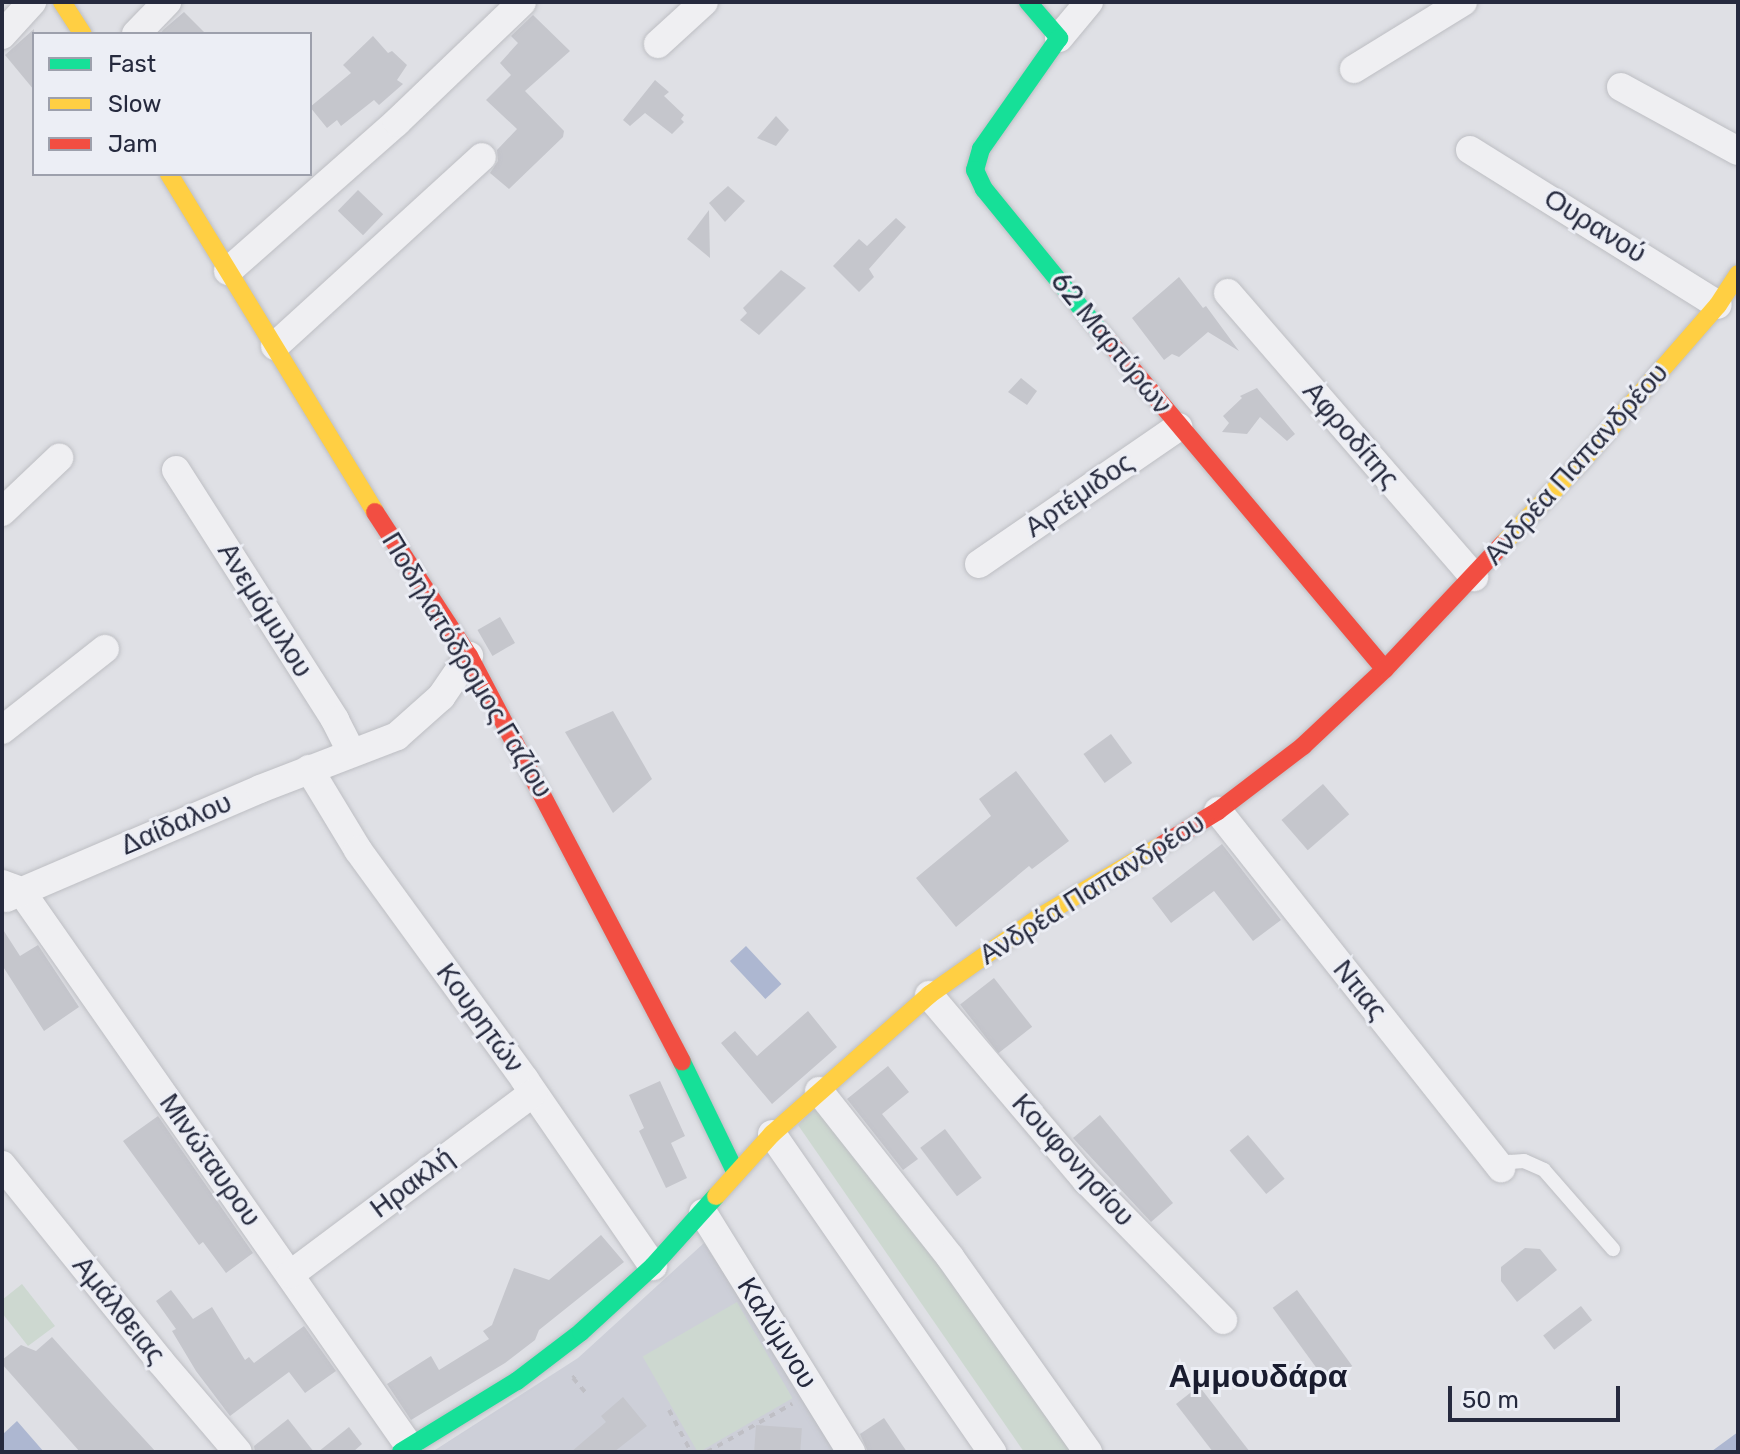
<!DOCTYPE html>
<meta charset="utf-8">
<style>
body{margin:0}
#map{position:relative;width:1740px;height:1454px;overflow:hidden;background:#dfe0e5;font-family:Rubik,sans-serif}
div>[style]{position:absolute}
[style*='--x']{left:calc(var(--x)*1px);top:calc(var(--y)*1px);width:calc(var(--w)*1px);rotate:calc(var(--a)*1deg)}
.built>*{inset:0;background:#cdcfd8}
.green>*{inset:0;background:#cdd8d0;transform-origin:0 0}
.water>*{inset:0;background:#adb7d1;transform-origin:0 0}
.building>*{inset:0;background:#c5c6cc;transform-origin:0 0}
.path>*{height:4px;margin-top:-2px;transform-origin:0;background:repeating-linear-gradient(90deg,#bfbfc5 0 6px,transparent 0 12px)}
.roads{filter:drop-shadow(0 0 2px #bdbec3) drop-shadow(0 0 2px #bdbec3)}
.lane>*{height:14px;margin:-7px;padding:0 7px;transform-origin:7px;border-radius:7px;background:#efeff2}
.street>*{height:28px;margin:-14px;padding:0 14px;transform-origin:14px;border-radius:14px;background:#efeff2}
.fast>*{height:18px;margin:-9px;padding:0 9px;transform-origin:9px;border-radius:9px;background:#16e098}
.slow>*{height:18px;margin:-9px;padding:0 9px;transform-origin:9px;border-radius:9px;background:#ffcf43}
.jam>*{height:18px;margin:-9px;padding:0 9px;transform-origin:9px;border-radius:9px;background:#f24e42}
span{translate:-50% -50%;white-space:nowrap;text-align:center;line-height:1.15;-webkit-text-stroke:6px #eceef5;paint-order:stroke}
.street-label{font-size:28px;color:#262a3e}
.quarter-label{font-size:32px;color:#191c2f;font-weight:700}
.frame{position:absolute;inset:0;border:4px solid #262a3e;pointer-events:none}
.legend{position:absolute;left:32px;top:32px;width:280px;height:144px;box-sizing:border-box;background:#eceef5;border:2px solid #9da0ac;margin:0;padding:10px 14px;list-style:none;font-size:24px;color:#262a3e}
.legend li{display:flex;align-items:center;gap:16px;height:40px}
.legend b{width:40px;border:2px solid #9da0ac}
.scale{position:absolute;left:1448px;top:1386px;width:172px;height:36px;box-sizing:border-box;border:4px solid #262a3e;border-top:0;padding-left:10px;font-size:24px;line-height:28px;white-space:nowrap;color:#262a3e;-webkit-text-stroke:6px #eceef5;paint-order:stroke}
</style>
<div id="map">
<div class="built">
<div style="clip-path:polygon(704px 1243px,842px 1452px,432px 1452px,578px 1358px)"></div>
</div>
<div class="green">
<div style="clip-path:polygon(820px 1102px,1074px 1452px,1024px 1452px,798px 1125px)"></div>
<div style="clip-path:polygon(22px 1284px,55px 1326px,28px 1346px,2px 1313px,2px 1300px)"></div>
<div style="left:737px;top:1302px;width:111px;height:109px;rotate:60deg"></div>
</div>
<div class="water">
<div style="left:746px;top:946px;width:52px;height:22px;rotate:47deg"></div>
<div style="clip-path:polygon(17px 1421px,44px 1452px,2px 1452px,2px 1435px)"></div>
<div style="clip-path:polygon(1738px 1432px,1738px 1452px,1710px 1452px,1712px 1451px)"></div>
</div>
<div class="building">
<div style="clip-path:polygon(184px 12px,206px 34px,160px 34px,163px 30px)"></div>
<div style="clip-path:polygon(533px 15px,570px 51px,525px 91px,564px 131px,563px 137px,509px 189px,490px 173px,498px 161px,497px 150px,517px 129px,486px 100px,511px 75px,500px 63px,518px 43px,511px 36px)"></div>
<div style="clip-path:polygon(34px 29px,34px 90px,5px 55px)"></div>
<div style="clip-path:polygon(373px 36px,388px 53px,392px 51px,407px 65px,397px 80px,403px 84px,379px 105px,374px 100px,341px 126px,337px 120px,327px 128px,310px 107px,351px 73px,343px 65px)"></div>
<div style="clip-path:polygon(655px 80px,669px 92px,664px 96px,684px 115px,681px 119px,684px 122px,672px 134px,645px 113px,630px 126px,623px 120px)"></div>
<div style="clip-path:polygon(776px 116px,789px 130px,776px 146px,757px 138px)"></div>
<div style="clip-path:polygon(728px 186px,745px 201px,725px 222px,709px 203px)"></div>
<div style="left:358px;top:190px;width:35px;height:29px;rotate:44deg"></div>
<div style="clip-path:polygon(709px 210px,710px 258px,687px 239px)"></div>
<div style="clip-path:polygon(896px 218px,906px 227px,869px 269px,874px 277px,859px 292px,833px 266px,859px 239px,867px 246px)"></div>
<div style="clip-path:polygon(781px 270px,806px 288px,759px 335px,740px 320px,747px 313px,743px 308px)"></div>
<div style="clip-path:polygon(1179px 277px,1203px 308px,1206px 306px,1239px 351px,1208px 332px,1179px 357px,1172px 354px,1164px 360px,1132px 318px)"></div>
<div style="clip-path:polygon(1021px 378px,1037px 391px,1027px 405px,1008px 392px)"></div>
<div style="clip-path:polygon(1257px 388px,1295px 434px,1287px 441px,1260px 417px,1247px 434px,1222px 432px,1229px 423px,1223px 416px,1242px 398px,1240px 396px)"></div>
<div style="left:500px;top:617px;width:30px;height:26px;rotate:60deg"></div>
<div style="clip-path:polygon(613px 711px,652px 779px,613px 813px,565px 732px)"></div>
<div style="left:1111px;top:734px;width:36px;height:34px;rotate:54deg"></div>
<div style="clip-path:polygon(1016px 771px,1069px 841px,1032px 869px,1029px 866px,956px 927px,916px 878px,991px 816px,979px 799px)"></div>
<div style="left:1323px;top:784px;width:40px;height:55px;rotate:49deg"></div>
<div style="clip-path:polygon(1222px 844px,1281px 920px,1253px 941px,1214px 891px,1171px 923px,1152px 898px)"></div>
<div style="clip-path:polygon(2px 928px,20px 956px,38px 945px,79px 1007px,44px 1031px,2px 965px)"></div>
<div style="left:994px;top:978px;width:62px;height:43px;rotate:52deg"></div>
<div style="clip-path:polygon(808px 1011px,837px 1047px,772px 1104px,721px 1043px,735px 1031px,757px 1056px)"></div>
<div style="clip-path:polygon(888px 1066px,909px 1092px,882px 1114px,918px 1159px,903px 1170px,847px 1099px)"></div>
<div style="clip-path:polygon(660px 1081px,685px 1136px,671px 1143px,687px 1178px,666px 1188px,639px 1131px,644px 1128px,629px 1095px)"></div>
<div style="clip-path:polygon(1100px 1115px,1173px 1203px,1151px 1222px,1073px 1138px)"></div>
<div style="clip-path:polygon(158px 1116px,253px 1253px,226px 1273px,203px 1242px,199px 1245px,123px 1141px)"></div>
<div style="left:945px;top:1129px;width:61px;height:31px;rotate:53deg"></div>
<div style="left:1248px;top:1135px;width:57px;height:24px;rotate:50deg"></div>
<div style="clip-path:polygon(601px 1235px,624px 1262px,539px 1330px,535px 1340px,505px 1363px,411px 1420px,387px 1384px,431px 1356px,439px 1370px,489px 1339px,483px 1331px,492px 1325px,514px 1268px,549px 1280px)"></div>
<div style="clip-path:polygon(1525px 1248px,1540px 1249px,1557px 1270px,1517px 1302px,1501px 1281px,1501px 1267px)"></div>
<div style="clip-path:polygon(171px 1290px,193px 1319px,212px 1307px,245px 1360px,249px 1357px,254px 1363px,304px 1326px,336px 1371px,305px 1393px,289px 1372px,230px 1416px,196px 1371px,172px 1331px,176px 1329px,156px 1301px)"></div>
<div style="left:1297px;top:1290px;width:94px;height:30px;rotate:54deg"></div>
<div style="left:1581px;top:1306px;width:18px;height:48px;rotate:52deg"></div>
<div style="clip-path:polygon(52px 1337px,111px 1403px,156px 1452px,80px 1452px,2px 1364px,2px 1360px,21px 1345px,36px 1351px)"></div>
<div style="clip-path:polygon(1199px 1386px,1250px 1452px,1213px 1452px,1176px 1404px)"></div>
<div style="clip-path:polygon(623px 1397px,647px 1426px,614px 1452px,571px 1452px,606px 1422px,601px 1416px)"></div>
<div style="clip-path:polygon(884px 1418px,907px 1452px,868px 1452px,860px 1434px)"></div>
<div style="clip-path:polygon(288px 1419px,314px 1452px,255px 1452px,254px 1446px)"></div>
<div style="left:756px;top:1425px;width:46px;height:27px;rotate:4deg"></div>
<div style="clip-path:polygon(349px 1427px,362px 1444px,353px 1452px,318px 1452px)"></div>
</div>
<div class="path">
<div style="--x:575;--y:1376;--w:3;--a:135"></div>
<div style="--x:573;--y:1378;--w:20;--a:49"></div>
<div style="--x:669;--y:1410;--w:47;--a:62.4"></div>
<div style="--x:707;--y:1452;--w:98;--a:-29.5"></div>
</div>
<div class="roads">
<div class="lane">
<div style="--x:1501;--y:1168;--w:11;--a:-34"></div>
<div style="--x:1510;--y:1162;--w:14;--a:-4"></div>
<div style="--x:1524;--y:1161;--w:22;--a:24"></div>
<div style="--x:1544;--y:1170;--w:105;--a:48.9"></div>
</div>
<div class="street">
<div style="--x:136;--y:34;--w:45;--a:-45.9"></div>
<div style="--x:2;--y:35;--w:45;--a:-47.7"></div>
<div style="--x:1059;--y:38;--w:47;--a:-50.2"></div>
<div style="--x:658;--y:44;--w:62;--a:-42.4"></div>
<div style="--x:1354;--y:69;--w:128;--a:-31.6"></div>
<div style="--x:1621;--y:87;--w:133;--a:28.7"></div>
<div style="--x:1470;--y:150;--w:292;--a:32"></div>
<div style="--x:228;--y:271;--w:225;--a:-41.4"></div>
<div style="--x:397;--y:122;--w:173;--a:-43.8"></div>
<div style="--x:1228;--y:293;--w:376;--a:49.1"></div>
<div style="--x:275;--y:346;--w:280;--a:-42.4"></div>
<div style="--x:176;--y:470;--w:296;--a:57.5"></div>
<div style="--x:335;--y:720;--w:36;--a:63"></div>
<div style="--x:2;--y:512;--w:79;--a:-43.5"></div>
<div style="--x:979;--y:564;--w:242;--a:-34.5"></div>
<div style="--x:2;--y:730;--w:131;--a:-38.2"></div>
<div style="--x:309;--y:769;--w:95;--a:58.8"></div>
<div style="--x:358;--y:850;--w:284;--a:54"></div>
<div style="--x:525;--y:1080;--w:226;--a:55.5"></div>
<div style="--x:1218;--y:811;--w:456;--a:51.6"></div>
<div style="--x:2;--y:884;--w:20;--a:20"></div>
<div style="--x:21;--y:891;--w:677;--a:55.04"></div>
<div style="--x:6;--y:898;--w:276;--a:-23.2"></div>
<div style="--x:260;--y:789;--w:147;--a:-21.1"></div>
<div style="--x:397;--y:736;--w:59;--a:-41.6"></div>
<div style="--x:441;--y:697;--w:50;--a:-55.7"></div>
<div style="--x:929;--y:995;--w:243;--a:49.7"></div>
<div style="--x:1086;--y:1180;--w:196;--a:45.6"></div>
<div style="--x:819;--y:1091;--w:211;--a:51.7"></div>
<div style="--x:950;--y:1257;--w:239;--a:54.7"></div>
<div style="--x:772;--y:1134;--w:387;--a:55.3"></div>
<div style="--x:2;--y:1165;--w:253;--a:51.1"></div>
<div style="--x:161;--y:1362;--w:118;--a:49.5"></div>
<div style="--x:703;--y:1213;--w:281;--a:58.2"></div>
<div style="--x:291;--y:1274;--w:302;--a:-36.8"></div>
</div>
<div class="fast">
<div style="--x:1028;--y:2;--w:48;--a:49.3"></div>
<div style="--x:1059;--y:38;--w:136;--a:125.1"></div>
<div style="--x:981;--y:149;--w:22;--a:106"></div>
<div style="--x:975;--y:170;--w:21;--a:65"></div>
<div style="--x:984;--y:189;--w:183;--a:50.8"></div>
<div style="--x:682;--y:1062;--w:123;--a:64.1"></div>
<div style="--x:401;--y:1452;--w:136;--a:-31.5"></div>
<div style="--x:517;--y:1381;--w:81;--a:-37.4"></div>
<div style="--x:581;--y:1332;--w:98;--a:-42.5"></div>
<div style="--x:653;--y:1266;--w:94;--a:-48"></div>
</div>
<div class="slow">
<div style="--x:62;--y:2;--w:38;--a:57"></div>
<div style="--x:169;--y:174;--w:396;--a:58.6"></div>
<div style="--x:1503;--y:544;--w:113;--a:-46.4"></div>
<div style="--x:1581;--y:462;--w:208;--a:-48.9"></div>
<div style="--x:1718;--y:305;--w:37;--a:-57"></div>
<div style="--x:716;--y:1196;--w:84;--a:-47.9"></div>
<div style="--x:772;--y:1134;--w:210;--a:-41.5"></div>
<div style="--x:929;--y:995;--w:133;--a:-35.2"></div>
<div style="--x:1038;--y:918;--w:144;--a:-30.5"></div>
</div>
<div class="jam">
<div style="--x:1100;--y:331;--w:442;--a:49.9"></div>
<div style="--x:375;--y:512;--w:172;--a:56.9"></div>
<div style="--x:469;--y:656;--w:458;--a:62.3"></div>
<div style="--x:1162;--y:845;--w:66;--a:-31.3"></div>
<div style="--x:1218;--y:811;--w:107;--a:-37.4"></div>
<div style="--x:1303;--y:746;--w:112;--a:-43.2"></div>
<div style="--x:1385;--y:669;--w:172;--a:-46.7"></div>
</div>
</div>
<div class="street-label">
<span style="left:1595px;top:226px;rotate:32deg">Ουρανού</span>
<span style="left:1111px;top:343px;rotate:51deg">62 Μαρτύρων</span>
<span style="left:1351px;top:435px;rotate:49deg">Αφροδίτης</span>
<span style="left:1576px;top:464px;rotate:-48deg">Ανδρέα Παπανδρέου</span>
<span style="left:1079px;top:495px;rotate:-35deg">Αρτέμιδος</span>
<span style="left:265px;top:610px;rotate:58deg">Ανεμόμυλου</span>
<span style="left:467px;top:665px;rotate:59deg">Ποδηλατόδρομος Γαζίου</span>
<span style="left:176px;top:824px;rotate:-23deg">Δαίδαλου</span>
<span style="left:1092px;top:889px;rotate:-32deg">Ανδρέα Παπανδρέου</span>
<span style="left:1360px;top:990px;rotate:51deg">Ντιας</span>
<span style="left:480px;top:1018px;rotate:54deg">Κουρητών</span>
<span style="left:210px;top:1160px;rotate:55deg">Μινώταυρου</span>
<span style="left:1073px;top:1160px;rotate:48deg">Κουφονησίου</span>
<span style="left:412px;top:1183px;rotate:-37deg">Ηρακλή</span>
<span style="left:119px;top:1310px;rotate:51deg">Αμάλθειας</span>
<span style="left:777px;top:1333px;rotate:58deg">Καλύμνου</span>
</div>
<div class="quarter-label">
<span style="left:1258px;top:1376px">Αμμουδάρα</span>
</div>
<div class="frame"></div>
<ul class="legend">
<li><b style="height:10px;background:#16e098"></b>Fast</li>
<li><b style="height:10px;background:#ffcf43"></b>Slow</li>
<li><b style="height:10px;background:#f24e42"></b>Jam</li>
</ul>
<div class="scale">50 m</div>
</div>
